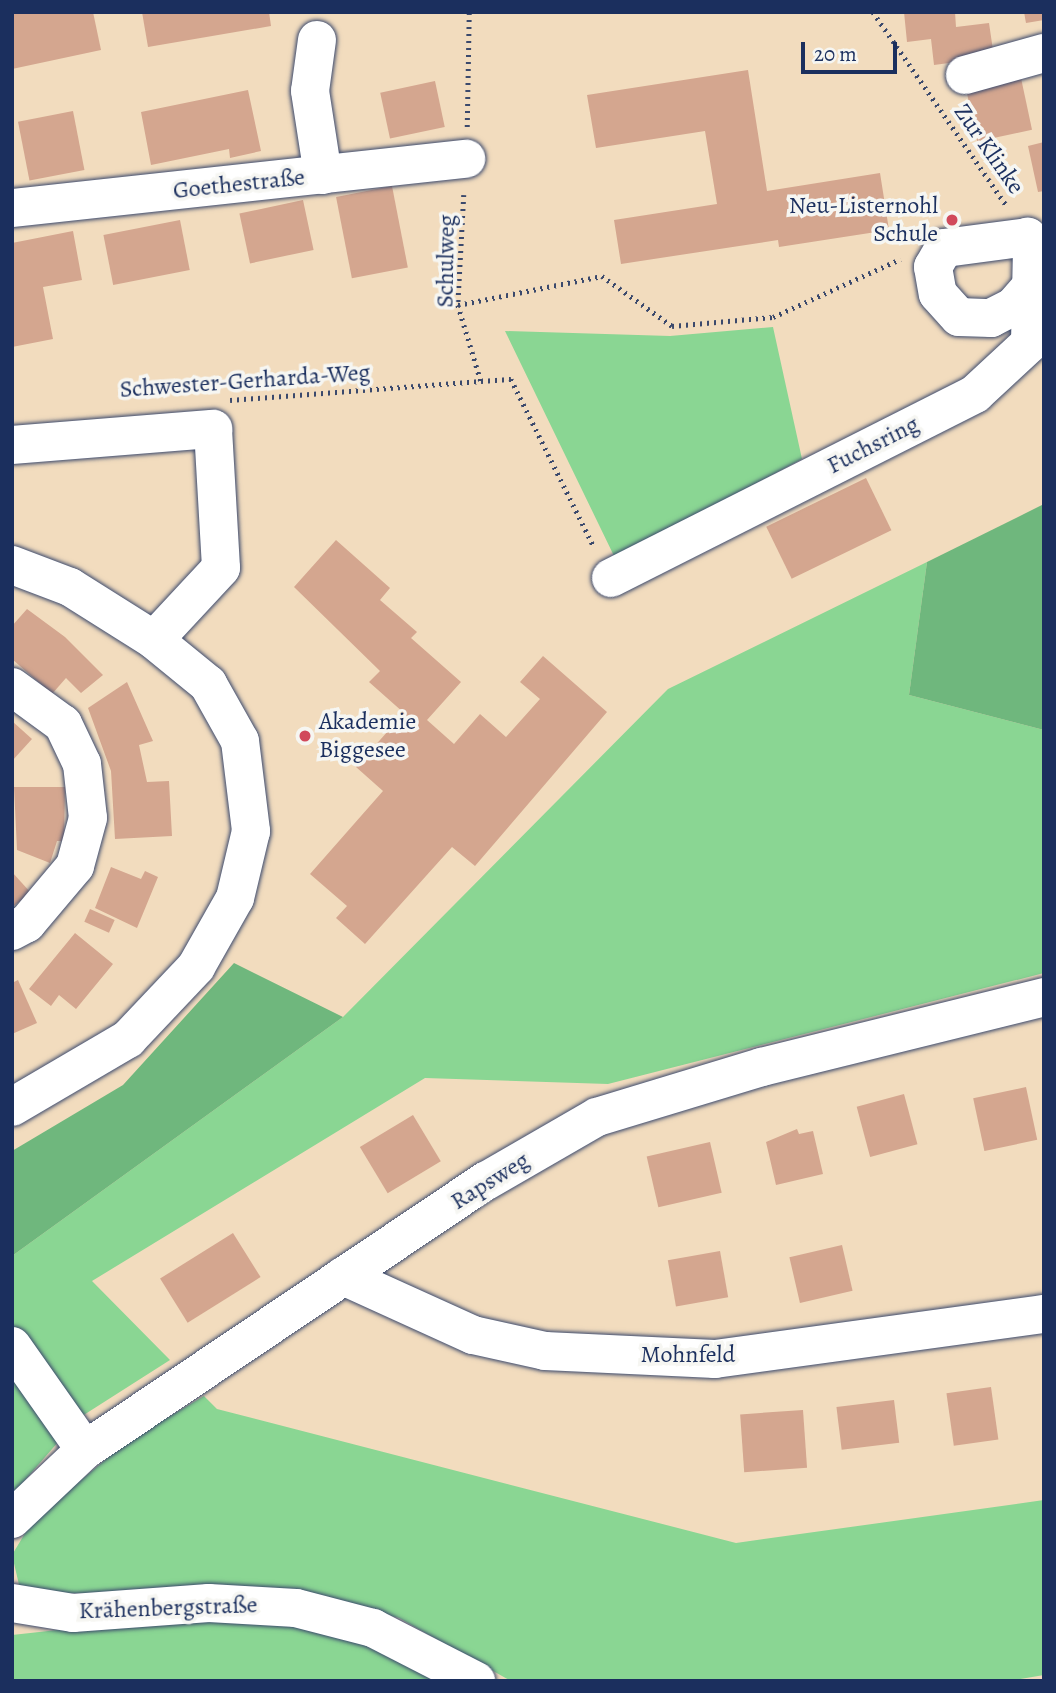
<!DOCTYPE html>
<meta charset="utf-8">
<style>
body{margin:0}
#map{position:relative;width:1056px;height:1693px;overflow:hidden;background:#f2dcbe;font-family:Alegreya,serif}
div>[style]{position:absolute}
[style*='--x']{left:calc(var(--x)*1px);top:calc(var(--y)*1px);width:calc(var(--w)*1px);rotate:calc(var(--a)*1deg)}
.green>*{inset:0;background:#8ad693}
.forest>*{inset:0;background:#6fb77d}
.building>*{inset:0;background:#d4a68f;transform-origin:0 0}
.path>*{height:4.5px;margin-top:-2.25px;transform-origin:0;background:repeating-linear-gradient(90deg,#3b496c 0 2px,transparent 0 7px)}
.roads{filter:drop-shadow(0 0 2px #3b496c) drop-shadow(0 0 2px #3b496c)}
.minor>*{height:38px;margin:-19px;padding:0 19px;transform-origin:19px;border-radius:19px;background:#fff}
.dots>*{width:19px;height:19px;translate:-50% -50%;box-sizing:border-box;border:4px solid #f6f6f2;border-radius:50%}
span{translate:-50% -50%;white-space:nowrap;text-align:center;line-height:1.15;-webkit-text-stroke:7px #f6f6f2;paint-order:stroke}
.street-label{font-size:24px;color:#1b2f5e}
.poi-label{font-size:24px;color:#1b2f5e}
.right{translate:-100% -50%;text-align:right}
.left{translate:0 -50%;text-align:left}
.frame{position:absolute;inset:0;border:14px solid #1b2f5e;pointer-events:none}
.scale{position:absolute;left:801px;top:42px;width:96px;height:32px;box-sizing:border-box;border:4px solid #1b2f5e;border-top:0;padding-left:9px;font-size:21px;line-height:24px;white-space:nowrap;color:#1b2f5e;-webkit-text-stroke:5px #f6f6f2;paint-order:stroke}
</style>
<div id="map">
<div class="green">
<div style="clip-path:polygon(773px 327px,802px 459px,615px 558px,505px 331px,670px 336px)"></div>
<div style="clip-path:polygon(927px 562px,909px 695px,1044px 730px,1044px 973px,608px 1084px,425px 1078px,92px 1281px,170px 1360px,79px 1418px,12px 1495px,12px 1256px,343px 1017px,668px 689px)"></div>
<div style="clip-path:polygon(204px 1396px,217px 1409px,736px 1543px,1044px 1500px,1044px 1675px,1008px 1681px,511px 1681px,399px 1618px,309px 1594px,21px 1593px,12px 1555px,33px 1520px,128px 1441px)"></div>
<div style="clip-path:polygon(184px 1616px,294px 1624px,369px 1642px,441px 1681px,12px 1681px,12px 1635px)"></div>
</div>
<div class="forest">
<div style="clip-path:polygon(1044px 504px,1044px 730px,909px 695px,927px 562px)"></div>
<div style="clip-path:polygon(234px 963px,343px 1017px,12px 1256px,12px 1151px,123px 1085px)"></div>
</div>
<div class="building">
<div style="clip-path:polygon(12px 12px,93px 12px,101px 50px,12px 69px)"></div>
<div style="clip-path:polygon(142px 12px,269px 12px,271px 26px,148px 47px)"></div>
<div style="clip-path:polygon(904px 12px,955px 12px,956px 27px,989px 23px,994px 57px,934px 65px,931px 39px,907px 42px)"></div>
<div style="clip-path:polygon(1024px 12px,1044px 12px,1044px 20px,1026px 23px)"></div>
<div style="clip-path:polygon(748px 70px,767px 191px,880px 173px,889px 230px,779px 247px,778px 240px,621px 264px,614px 220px,717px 204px,705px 131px,596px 148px,587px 95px)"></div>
<div style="left:1021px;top:78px;width:53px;height:56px;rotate:78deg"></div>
<div style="left:435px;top:81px;width:47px;height:56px;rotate:78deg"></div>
<div style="clip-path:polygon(248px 90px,261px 151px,230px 158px,229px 149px,151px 165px,141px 112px)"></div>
<div style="left:73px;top:111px;width:60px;height:56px;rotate:79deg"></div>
<div style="clip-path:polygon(1044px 142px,1044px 191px,1038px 192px,1028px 146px)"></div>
<div style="left:392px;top:186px;width:83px;height:57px;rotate:79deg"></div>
<div style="left:303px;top:200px;width:51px;height:65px;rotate:78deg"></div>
<div style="left:180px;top:220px;width:51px;height:78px;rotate:79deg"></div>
<div style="clip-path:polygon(73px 231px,82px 280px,43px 287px,53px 339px,12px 347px,12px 243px)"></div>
<div style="left:866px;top:478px;width:58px;height:111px;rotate:64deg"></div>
<div style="clip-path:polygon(336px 540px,390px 588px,380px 600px,417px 632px,411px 638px,461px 682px,427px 720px,454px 744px,480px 714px,506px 737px,540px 699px,520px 682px,543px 656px,607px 712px,475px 866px,452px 847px,365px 944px,336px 918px,347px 906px,310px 874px,383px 791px,356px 767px,404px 713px,369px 682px,380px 671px,294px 587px)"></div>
<div style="clip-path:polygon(27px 609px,65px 637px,103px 675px,81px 693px,66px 678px,52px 694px,12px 659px,12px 626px)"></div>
<div style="clip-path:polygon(127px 682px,153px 741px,139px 745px,147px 782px,169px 781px,172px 836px,115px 839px,111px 771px,88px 708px)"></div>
<div style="clip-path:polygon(12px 721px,32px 739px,12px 761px)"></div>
<div style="clip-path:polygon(14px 787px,65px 787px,64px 841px,57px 841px,50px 863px,17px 850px)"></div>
<div style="clip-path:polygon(111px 867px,141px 879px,145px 871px,158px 877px,137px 928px,95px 908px)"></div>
<div style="clip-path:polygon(12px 872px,31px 893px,12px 907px)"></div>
<div style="left:90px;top:909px;width:27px;height:14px;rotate:24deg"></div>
<div style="clip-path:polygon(75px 933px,113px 964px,76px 1009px,59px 995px,51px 1006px,29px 989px)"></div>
<div style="clip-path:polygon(18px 980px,37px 1023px,12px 1034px,12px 983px)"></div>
<div style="left:1026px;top:1087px;width:54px;height:54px;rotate:78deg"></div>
<div style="left:904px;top:1094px;width:52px;height:49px;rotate:75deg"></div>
<div style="left:413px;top:1115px;width:54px;height:62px;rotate:59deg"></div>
<div style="clip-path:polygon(797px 1129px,799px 1134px,813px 1131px,823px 1174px,776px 1185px,766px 1142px)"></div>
<div style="left:710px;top:1142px;width:52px;height:65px;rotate:77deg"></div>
<div style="left:233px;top:1233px;width:52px;height:86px;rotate:58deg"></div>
<div style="left:842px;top:1245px;width:47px;height:54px;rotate:77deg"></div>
<div style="left:720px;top:1251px;width:47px;height:53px;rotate:80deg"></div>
<div style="left:991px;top:1387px;width:53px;height:45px;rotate:82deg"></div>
<div style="left:894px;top:1400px;width:43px;height:58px;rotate:83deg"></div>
<div style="left:803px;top:1410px;width:58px;height:63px;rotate:86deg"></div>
</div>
<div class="path">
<div style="--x:873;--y:12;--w:234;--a:55.4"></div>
<div style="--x:467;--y:127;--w:115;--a:-89"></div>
<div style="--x:464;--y:195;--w:110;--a:93.1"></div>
<div style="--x:458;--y:305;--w:79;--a:73.2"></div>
<div style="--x:481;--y:381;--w:30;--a:-4"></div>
<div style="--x:511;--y:379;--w:187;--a:63.7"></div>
<div style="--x:458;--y:305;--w:147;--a:-11.4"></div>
<div style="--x:602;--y:276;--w:86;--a:35.5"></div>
<div style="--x:672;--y:326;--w:101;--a:-5.1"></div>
<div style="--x:773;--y:317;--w:140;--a:-24.5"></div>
<div style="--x:230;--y:400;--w:252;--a:-4.3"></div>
</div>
<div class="roads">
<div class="minor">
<div style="--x:317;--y:40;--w:51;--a:97.8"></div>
<div style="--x:310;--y:91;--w:85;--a:81.2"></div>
<div style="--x:965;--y:75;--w:82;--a:-15.6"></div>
<div style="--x:12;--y:208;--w:457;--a:-6.2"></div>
<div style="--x:12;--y:445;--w:202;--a:-4.6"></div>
<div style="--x:213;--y:429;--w:139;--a:86.7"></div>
<div style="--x:221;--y:568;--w:98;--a:132.9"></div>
<div style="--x:12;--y:565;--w:62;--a:20.8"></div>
<div style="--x:70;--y:587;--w:99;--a:32.2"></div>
<div style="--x:154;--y:640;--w:70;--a:39.2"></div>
<div style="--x:208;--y:684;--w:65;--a:60.7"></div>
<div style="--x:240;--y:741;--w:91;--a:83"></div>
<div style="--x:251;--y:831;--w:69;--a:103.4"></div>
<div style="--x:235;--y:898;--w:79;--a:119.5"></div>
<div style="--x:196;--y:967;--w:99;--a:133.4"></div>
<div style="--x:128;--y:1039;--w:134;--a:149.6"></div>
<div style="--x:611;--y:578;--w:408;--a:-26.8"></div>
<div style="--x:975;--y:394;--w:75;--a:-42.8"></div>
<div style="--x:1030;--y:343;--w:92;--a:-88.8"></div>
<div style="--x:1032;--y:251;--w:15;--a:-106"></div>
<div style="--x:1028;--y:237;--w:85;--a:172.5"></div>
<div style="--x:944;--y:248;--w:22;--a:120"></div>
<div style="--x:933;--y:267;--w:27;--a:80"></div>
<div style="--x:938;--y:294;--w:31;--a:48"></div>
<div style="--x:959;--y:317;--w:32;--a:2"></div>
<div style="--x:991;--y:318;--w:25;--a:-27"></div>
<div style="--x:1013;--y:307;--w:29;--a:-49"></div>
<div style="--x:12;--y:687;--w:63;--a:36"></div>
<div style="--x:63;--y:724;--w:44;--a:64.6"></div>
<div style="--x:82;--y:764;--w:54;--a:83.7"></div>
<div style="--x:88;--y:818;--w:50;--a:105.2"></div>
<div style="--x:75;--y:866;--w:75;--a:130.1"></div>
<div style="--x:27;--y:923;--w:17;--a:152"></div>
<div style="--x:343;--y:1276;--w:143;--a:24.4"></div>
<div style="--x:473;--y:1335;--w:74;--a:12.5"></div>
<div style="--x:545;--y:1351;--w:170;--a:2.7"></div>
<div style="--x:715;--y:1359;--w:332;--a:-7.8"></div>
<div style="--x:12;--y:1346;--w:127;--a:54.9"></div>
<div style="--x:12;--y:1519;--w:100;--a:-43.4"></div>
<div style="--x:85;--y:1450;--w:483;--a:-33.9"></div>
<div style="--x:486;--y:1181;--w:128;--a:-30"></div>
<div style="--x:597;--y:1117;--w:172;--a:-16.9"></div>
<div style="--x:762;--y:1067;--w:291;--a:-13.9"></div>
<div style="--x:12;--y:1603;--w:62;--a:9.3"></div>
<div style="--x:73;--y:1613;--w:136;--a:-4.2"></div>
<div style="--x:209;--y:1603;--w:87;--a:3.3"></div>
<div style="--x:296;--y:1608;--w:80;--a:14.6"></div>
<div style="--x:373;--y:1628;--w:116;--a:27.2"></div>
</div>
</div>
<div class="dots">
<div style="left:952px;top:220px;background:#d1495b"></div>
<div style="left:305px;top:736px;background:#d1495b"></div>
</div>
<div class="street-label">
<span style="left:989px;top:149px;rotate:55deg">Zur Klinke</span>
<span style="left:239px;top:184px;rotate:-6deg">Goethestraße</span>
<span style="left:446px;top:261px;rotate:-89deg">Schulweg</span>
<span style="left:245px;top:381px;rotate:-4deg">Schwester-Gerharda-Weg</span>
<span style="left:873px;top:445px;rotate:-27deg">Fuchsring</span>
<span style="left:490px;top:1181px;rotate:-32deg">Rapsweg</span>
<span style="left:688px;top:1355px">Mohnfeld</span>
<span style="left:168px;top:1608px;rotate:-2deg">Krähenbergstraße</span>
</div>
<div class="poi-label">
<span class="right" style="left:938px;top:220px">Neu-Listernohl<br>Schule</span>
<span class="left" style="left:319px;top:736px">Akademie<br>Biggesee</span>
</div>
<div class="frame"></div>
<div class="scale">20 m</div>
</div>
